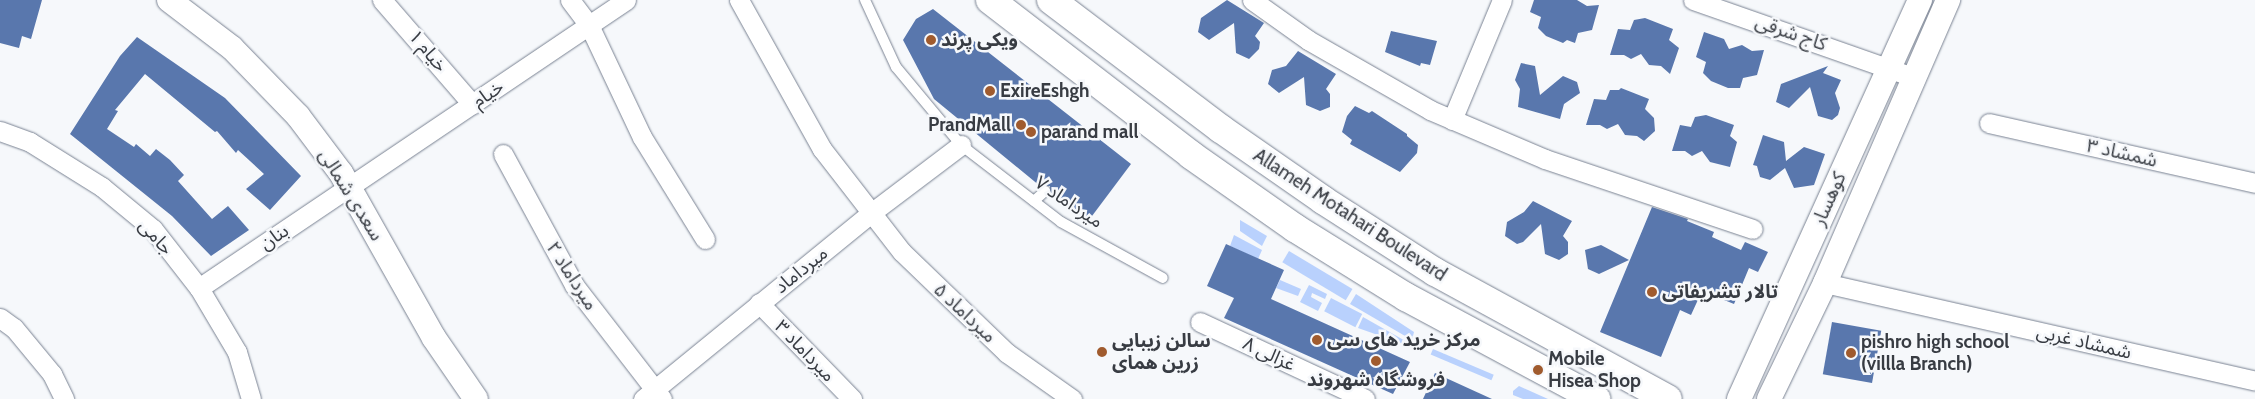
<!DOCTYPE html>
<meta charset="utf-8">
<style>
body{margin:0}
#map{position:relative;width:2255px;height:399px;overflow:hidden;background:#f6f8fb;font-family:Cabin,"Noto Sans Arabic",sans-serif}
div>[style]{position:absolute}
[style*='--x']{left:calc(var(--x)*1px);top:calc(var(--y)*1px);width:calc(var(--w)*1px);rotate:calc(var(--a)*1deg)}
.green>*{inset:0;background:#b9d1fd;transform-origin:0 0}
.building>*{inset:0;background:#5977ad;transform-origin:0 0}
.roads{filter:drop-shadow(0 0 1px #798292) drop-shadow(0 0 1px #798292)}
.service>*{height:10px;margin:-5px;padding:0 5px;transform-origin:5px;border-radius:5px;background:#fff}
.minor>*{height:19px;margin:-9.5px;padding:0 9.5px;transform-origin:9.5px;border-radius:9.5px;background:#fff}
.tertiary>*{height:24px;margin:-12px;padding:0 12px;transform-origin:12px;border-radius:12px;background:#fff}
.secondary>*{height:28px;margin:-14px;padding:0 14px;transform-origin:14px;border-radius:14px;background:#fff}
.dots>*{width:14px;height:14px;translate:-50% -50%;box-sizing:border-box;border:2px solid #f6f8fb;border-radius:50%}
span{translate:-50% -50%;white-space:nowrap;text-align:center;line-height:1.15;-webkit-text-stroke:5px #f6f8fb;paint-order:stroke}
.street-label{font-size:19px;color:#383c43}
.poi-label{font-size:19px;color:#383c43;font-weight:700}
.left{translate:0 -50%;text-align:left}
.right{translate:-100% -50%;text-align:right}
</style>
<div id="map">
<div class="green">
<div style="clip-path:polygon(1240px 220px,1267px 236px,1262px 246px,1240px 231px)"></div>
<div style="clip-path:polygon(1234px 235px,1262px 250px,1258px 259px,1230px 246px)"></div>
<div style="left:1289px;top:251px;width:74px;height:13px;rotate:31deg"></div>
<div style="clip-path:polygon(1280px 280px,1301px 289px,1298px 296px,1276px 288px)"></div>
<div style="clip-path:polygon(1309px 285px,1327px 294px,1325px 299px,1312px 293px,1311px 297px,1322px 303px,1318px 311px,1300px 302px)"></div>
<div style="clip-path:polygon(1356px 294px,1414px 332px,1412px 340px,1350px 304px)"></div>
<div style="left:1331px;top:298px;width:35px;height:15px;rotate:27deg"></div>
<div style="clip-path:polygon(1363px 317px,1409px 343px,1409px 346px,1358px 328px)"></div>
<div style="left:1433px;top:349px;width:66px;height:6px;rotate:23deg"></div>
<div style="clip-path:polygon(1519px 386px,1548px 399px,1523px 399px,1513px 395px,1513px 391px)"></div>
</div>
<div class="building">
<div style="clip-path:polygon(0 0,42px 0,31px 39px,22px 36px,19px 48px,0 43px)"></div>
<div style="clip-path:polygon(1227px 0,1264px 23px,1255px 36px,1260px 42px,1259px 49px,1249px 59px,1236px 53px,1234px 23px,1209px 40px,1198px 32px,1201px 18px)"></div>
<div style="clip-path:polygon(1534px 0,1577px 0,1587px 6px,1599px 5px,1592px 30px,1578px 33px,1575px 43px,1567px 40px,1563px 43px,1546px 36px,1538px 28px,1541px 17px,1530px 12px)"></div>
<div style="clip-path:polygon(933px 9px,1131px 164px,1086px 224px,1050px 195px,1050px 186px,1040px 186px,934px 99px,903px 40px,916px 19px)"></div>
<div style="clip-path:polygon(1645px 18px,1673px 29px,1669px 40px,1679px 48px,1670px 74px,1661px 66px,1649px 65px,1641px 54px,1631px 59px,1624px 55px,1610px 55px,1618px 29px,1630px 30px,1634px 20px)"></div>
<div style="clip-path:polygon(1391px 31px,1437px 41px,1430px 65px,1421px 63px,1420px 66px,1385px 52px)"></div>
<div style="clip-path:polygon(1704px 32px,1724px 39px,1729px 49px,1742px 45px,1752px 51px,1764px 50px,1757px 75px,1743px 78px,1740px 88px,1728px 88px,1711px 81px,1703px 73px,1706px 62px,1696px 57px)"></div>
<div style="clip-path:polygon(137px 37px,225px 98px,301px 176px,270px 210px,246px 189px,264px 174px,238px 150px,236px 153px,217px 131px,215px 132px,145px 74px,115px 110px,118px 111px,107px 129px,134px 147px,136px 144px,150px 156px,156px 149px,170px 160px,184px 175px,178px 181px,212px 219px,228px 206px,249px 230px,211px 256px,172px 216px,70px 134px,120px 56px)"></div>
<div style="clip-path:polygon(1298px 51px,1336px 74px,1326px 89px,1330px 94px,1330px 107px,1320px 111px,1306px 105px,1304px 77px,1279px 93px,1268px 84px,1272px 70px,1286px 66px)"></div>
<div style="clip-path:polygon(1521px 63px,1535px 66px,1540px 95px,1563px 76px,1577px 82px,1580px 93px,1564px 104px,1560px 119px,1518px 107px,1520px 89px,1515px 80px)"></div>
<div style="clip-path:polygon(1828px 66px,1823px 73px,1841px 80px,1835px 93px,1840px 108px,1838px 115px,1832px 120px,1818px 116px,1810px 87px,1789px 108px,1776px 102px,1781px 84px)"></div>
<div style="clip-path:polygon(1621px 88px,1649px 99px,1645px 109px,1654px 118px,1655px 131px,1644px 141px,1637px 136px,1625px 135px,1618px 124px,1607px 129px,1600px 125px,1586px 125px,1594px 99px,1606px 100px,1610px 90px,1619px 90px)"></div>
<div style="clip-path:polygon(1355px 106px,1369px 113px,1372px 111px,1407px 134px,1407px 136px,1418px 145px,1417px 153px,1400px 172px,1350px 144px,1352px 140px,1342px 132px,1347px 116px)"></div>
<div style="clip-path:polygon(1706px 115px,1734px 125px,1730px 136px,1737px 142px,1730px 167px,1710px 162px,1702px 151px,1692px 156px,1685px 151px,1672px 151px,1680px 125px,1691px 127px,1695px 117px)"></div>
<div style="clip-path:polygon(1763px 135px,1784px 142px,1786px 161px,1804px 147px,1825px 154px,1814px 185px,1794px 188px,1785px 168px,1770px 180px,1760px 177px,1757px 166px,1753px 165px)"></div>
<div style="clip-path:polygon(1533px 201px,1572px 221px,1563px 236px,1568px 242px,1568px 254px,1559px 260px,1545px 254px,1541px 224px,1523px 242px,1517px 244px,1505px 236px,1507px 222px,1524px 212px)"></div>
<div style="clip-path:polygon(1652px 207px,1688px 219px,1687px 221px,1714px 232px,1712px 237px,1741px 250px,1745px 242px,1768px 252px,1758px 272px,1749px 268px,1734px 304px,1702px 291px,1691px 315px,1680px 310px,1661px 357px,1600px 332px)"></div>
<div style="clip-path:polygon(1226px 244px,1284px 270px,1271px 299px,1410px 362px,1393px 394px,1224px 318px,1234px 298px,1207px 286px)"></div>
<div style="clip-path:polygon(1601px 245px,1629px 260px,1599px 274px,1588px 269px,1585px 250px)"></div>
<div style="left:1832px;top:322px;width:50px;height:53px;rotate:10deg"></div>
<div style="clip-path:polygon(1435px 373px,1492px 399px,1423px 399px)"></div>
</div>
<div class="roads">
<div class="service">
<div style="--x:865;--y:0;--w:74;--a:65.2"></div>
<div style="--x:896;--y:67;--w:102;--a:50.2"></div>
<div style="--x:961;--y:145;--w:126;--a:37.6"></div>
<div style="--x:1061;--y:222;--w:116;--a:28.8"></div>
<div style="--x:1034;--y:201;--w:15;--a:-42"></div>
</div>
<div class="minor">
<div style="--x:382;--y:0;--w:138;--a:49.1"></div>
<div style="--x:570;--y:0;--w:31;--a:53"></div>
<div style="--x:589;--y:25;--w:124;--a:64.7"></div>
<div style="--x:642;--y:137;--w:120;--a:58.3"></div>
<div style="--x:739;--y:0;--w:171;--a:60.9"></div>
<div style="--x:822;--y:149;--w:130;--a:52.2"></div>
<div style="--x:902;--y:252;--w:146;--a:43.9"></div>
<div style="--x:1007;--y:353;--w:80;--a:35.3"></div>
<div style="--x:1252;--y:0;--w:69;--a:35.5"></div>
<div style="--x:1308;--y:40;--w:141;--a:29.8"></div>
<div style="--x:1430;--y:110;--w:125;--a:23.1"></div>
<div style="--x:1545;--y:159;--w:219;--a:18.6"></div>
<div style="--x:1693;--y:0;--w:233;--a:19.3"></div>
<div style="--x:1452;--y:120;--w:130;--a:-67.4"></div>
<div style="--x:1989;--y:123;--w:273;--a:12.7"></div>
<div style="--x:0;--y:131;--w:32;--a:20"></div>
<div style="--x:30;--y:142;--w:85;--a:32"></div>
<div style="--x:102;--y:187;--w:66;--a:39.5"></div>
<div style="--x:153;--y:229;--w:75;--a:52.1"></div>
<div style="--x:199;--y:288;--w:74;--a:59.3"></div>
<div style="--x:237;--y:352;--w:49;--a:73.4"></div>
<div style="--x:503;--y:154;--w:149;--a:61.5"></div>
<div style="--x:574;--y:285;--w:144;--a:52.3"></div>
<div style="--x:1825;--y:283;--w:441;--a:12.8"></div>
<div style="--x:199;--y:288;--w:515;--a:-34"></div>
<div style="--x:759;--y:303;--w:134;--a:45.9"></div>
<div style="--x:0;--y:318;--w:17;--a:36"></div>
<div style="--x:14;--y:328;--w:60;--a:50.4"></div>
<div style="--x:52;--y:374;--w:28;--a:64"></div>
<div style="--x:1200;--y:322;--w:182;--a:25"></div>
<div style="--x:643;--y:399;--w:294;--a:-39.2"></div>
<div style="--x:871;--y:213;--w:113;--a:-37.1"></div>
</div>
<div class="tertiary">
<div style="--x:169;--y:0;--w:79;--a:37.3"></div>
<div style="--x:232;--y:48;--w:95;--a:45.9"></div>
<div style="--x:298;--y:116;--w:71;--a:53"></div>
<div style="--x:341;--y:173;--w:189;--a:60.6"></div>
<div style="--x:434;--y:338;--w:74;--a:55.5"></div>
<div style="--x:1739;--y:399;--w:438;--a:-65.6"></div>
<div style="--x:1769;--y:399;--w:129;--a:-64.2"></div>
<div style="--x:1825;--y:283;--w:309;--a:-66.5"></div>
</div>
<div class="secondary">
<div style="--x:990;--y:0;--w:254;--a:37.6"></div>
<div style="--x:1191;--y:155;--w:127;--a:35.1"></div>
<div style="--x:1295;--y:228;--w:131;--a:31.9"></div>
<div style="--x:1406;--y:297;--w:216;--a:28.2"></div>
<div style="--x:1051;--y:0;--w:213;--a:37.2"></div>
<div style="--x:1221;--y:129;--w:124;--a:34.8"></div>
<div style="--x:1323;--y:200;--w:133;--a:32.7"></div>
<div style="--x:1435;--y:272;--w:265;--a:28.6"></div>
</div>
</div>
<div class="dots">
<div style="left:931px;top:40px;background:#a05b2e"></div>
<div style="left:990px;top:91px;background:#a05b2e"></div>
<div style="left:1021px;top:125px;background:#a05b2e"></div>
<div style="left:1031px;top:132px;background:#a05b2e"></div>
<div style="left:1652px;top:292px;background:#a05b2e"></div>
<div style="left:1317px;top:340px;background:#a05b2e"></div>
<div style="left:1102px;top:352px;background:#a05b2e"></div>
<div style="left:1851px;top:353px;background:#a05b2e"></div>
<div style="left:1376px;top:361px;background:#a05b2e"></div>
<div style="left:1538px;top:370px;background:#a05b2e"></div>
</div>
<div class="street-label">
<span style="left:1791px;top:33px;rotate:19deg">کاج شرقی</span>
<span style="left:428px;top:51px;rotate:50deg">خیام ۱</span>
<span style="left:488px;top:94px;rotate:-34deg">خیام</span>
<span style="left:2122px;top:153px;rotate:13deg">شمشاد ۳</span>
<span style="left:351px;top:195px;rotate:58deg">سعدی شمالی</span>
<span style="left:1829px;top:199px;rotate:-66deg">کوهسار</span>
<span style="left:1069px;top:202px;rotate:34deg">میرداماد ۷</span>
<span style="left:1350px;top:215px;rotate:33deg">Allameh Motahari Boulevard</span>
<span style="left:156px;top:237px;rotate:48deg">جامی</span>
<span style="left:274px;top:237px;rotate:-34deg">بنان</span>
<span style="left:801px;top:270px;rotate:-39deg">میرداماد</span>
<span style="left:572px;top:276px;rotate:57deg">میرداماد ۲</span>
<span style="left:965px;top:313px;rotate:43deg">میرداماد ۵</span>
<span style="left:2084px;top:342px;rotate:13deg">شمشاد غربی</span>
<span style="left:805px;top:351px;rotate:46deg">میرداماد ۳</span>
<span style="left:1269px;top:354px;rotate:25deg">غزالی ۸</span>
</div>
<div class="poi-label">
<span class="left" style="left:941px;top:40px">ویکی پرند</span>
<span class="left" style="left:1000px;top:91px">ExireEshgh</span>
<span class="right" style="left:1011px;top:125px">PrandMall</span>
<span class="left" style="left:1041px;top:132px">parand mall</span>
<span class="left" style="left:1662px;top:292px">تالار تشریفاتی</span>
<span class="left" style="left:1327px;top:340px">مرکز خرید های سی</span>
<span class="left" style="left:1112px;top:352px">سالن زیبایی<br>زرین همای</span>
<span class="left" style="left:1861px;top:353px">pishro high school<br>(villla Branch)</span>
<span class="left" style="left:1548px;top:370px">Mobile<br>Hisea Shop</span>
<span style="left:1376px;top:380px">فروشگاه شهروند</span>
</div>
</div>
